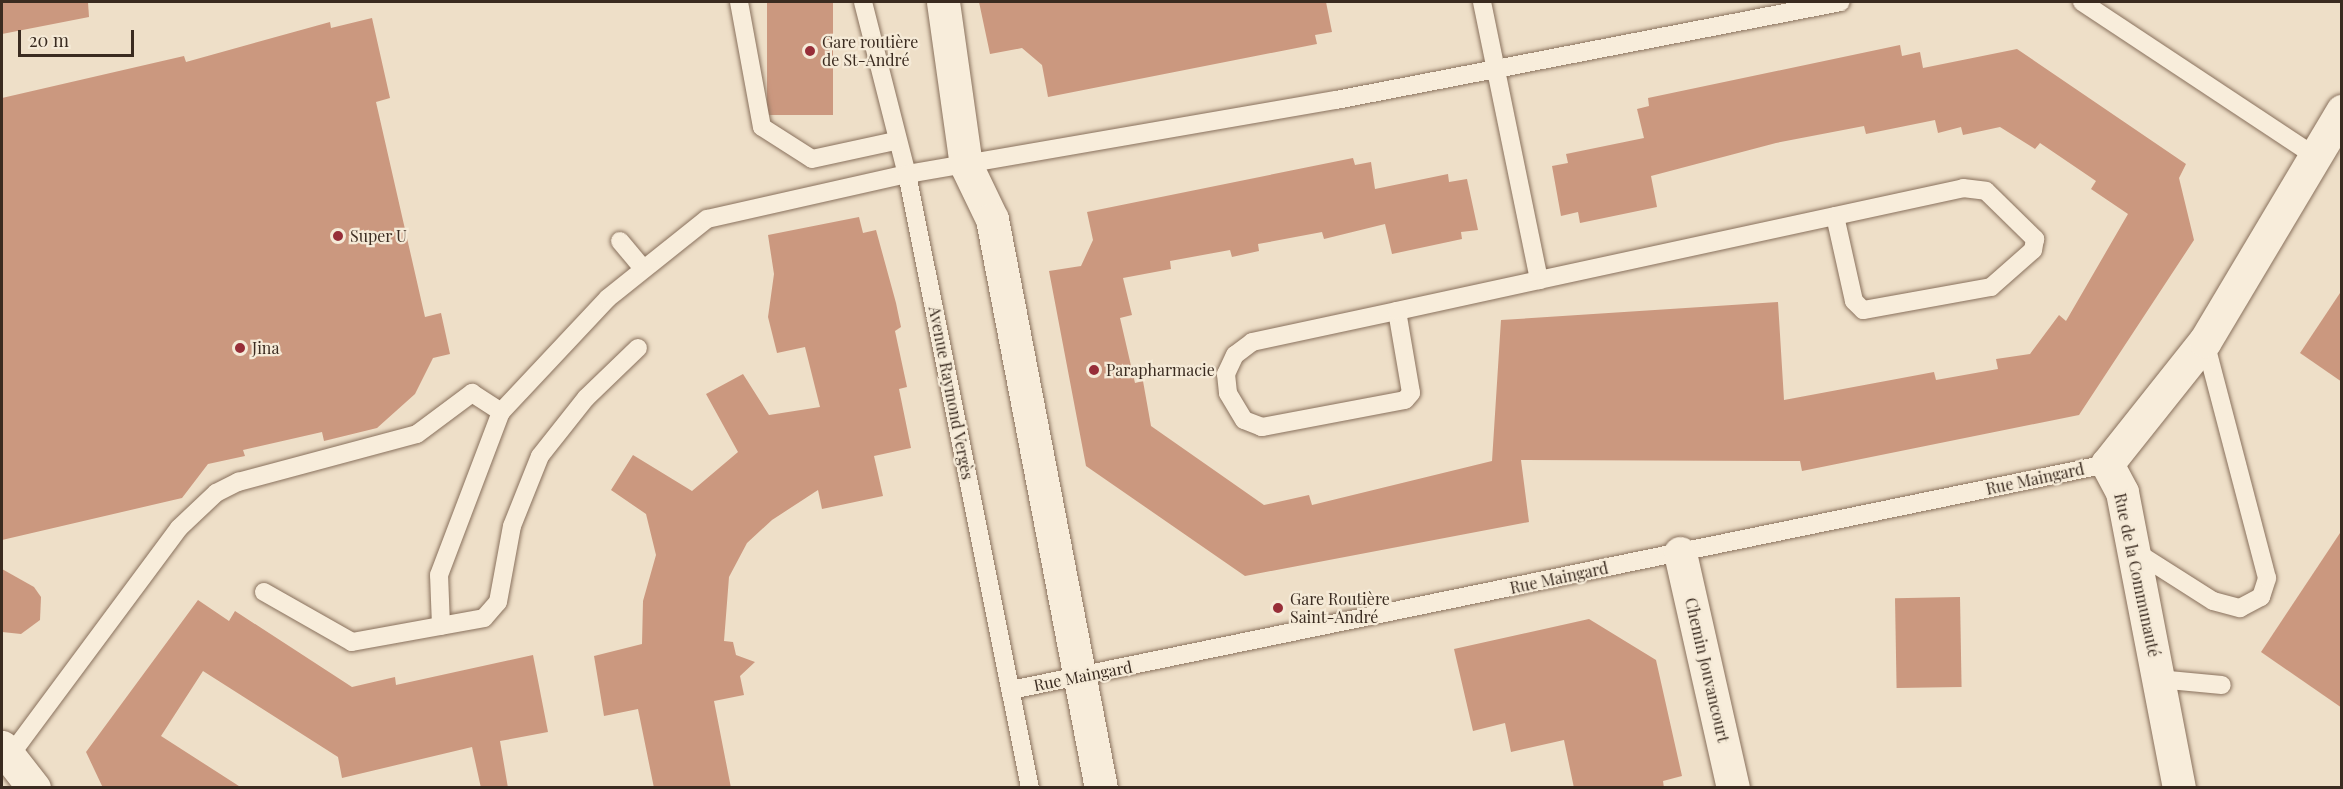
<!DOCTYPE html>
<meta charset="utf-8">
<style>
body{margin:0}
#map{position:relative;width:2343px;height:789px;overflow:hidden;background:#eedfc8;font-family:"Playfair Display",serif}
div>[style]{position:absolute}
[style*='--x']{left:calc(var(--x)*1px);top:calc(var(--y)*1px);width:calc(var(--w)*1px);rotate:calc(var(--a)*1deg)}
.building>*{inset:0;background:#cb987f;transform-origin:0 0}
.roads{filter:drop-shadow(0 0 2px #89715d) drop-shadow(0 0 2px #89715d)}
.service>*{height:18px;margin:-9px;padding:0 9px;transform-origin:9px;border-radius:9px;background:#f8eddb}
.minor>*{height:33px;margin:-16.5px;padding:0 16.5px;transform-origin:16.5px;border-radius:16.5px;background:#f8eddb}
.dots>*{width:16px;height:16px;translate:-50% -50%;box-sizing:border-box;border:3px solid #f5ead7;border-radius:50%}
span{translate:-50% -50%;white-space:nowrap;text-align:center;line-height:1.15;-webkit-text-stroke:4.5px #f5ead7;paint-order:stroke}
.poi-label{font-size:16px;color:#3a2b20}
.left{translate:0 -50%;text-align:left}
.street-label{font-size:16px;color:#3a2b20}
.frame{position:absolute;inset:0;border:3px solid #3a2b20;pointer-events:none}
.scale{position:absolute;left:18px;top:30px;width:116px;height:27px;box-sizing:border-box;border:3px solid #3a2b20;border-top:0;padding-left:8px;font-size:18px;line-height:21px;white-space:nowrap;color:#3a2b20;-webkit-text-stroke:4px #f5ead7;paint-order:stroke}
</style>
<div id="map">
<div class="building">
<div style="clip-path:polygon(2px 2px,88px 2px,89px 17px,2px 34px)"></div>
<div style="left:767px;top:2px;width:66px;height:113px"></div>
<div style="clip-path:polygon(979px 2px,1326px 2px,1332px 32px,1315px 35px,1317px 44px,1048px 97px,1042px 65px,1022px 48px,990px 54px)"></div>
<div style="clip-path:polygon(372px 18px,390px 98px,376px 102px,425px 317px,441px 313px,450px 354px,433px 358px,415px 394px,377px 428px,324px 441px,322px 432px,243px 450px,245px 456px,208px 464px,182px 498px,2px 540px,2px 98px,184px 56px,186px 62px,330px 22px,331px 28px)"></div>
<div style="clip-path:polygon(1900px 45px,1902px 56px,1920px 52px,1923px 68px,2017px 49px,2186px 164px,2179px 178px,2194px 240px,2079px 415px,1802px 471px,1800px 461px,1521px 460px,1529px 522px,1245px 576px,1086px 466px,1049px 271px,1081px 266px,1093px 240px,1087px 212px,1353px 158px,1355px 165px,1371px 162px,1375px 189px,1448px 174px,1449px 182px,1467px 179px,1478px 230px,1461px 232px,1462px 239px,1392px 254px,1385px 224px,1324px 239px,1322px 232px,1258px 244px,1259px 251px,1232px 257px,1230px 250px,1170px 261px,1171px 269px,1123px 278px,1132px 315px,1120px 318px,1135px 383px,1143px 381px,1151px 426px,1264px 505px,1309px 495px,1312px 505px,1492px 461px,1501px 320px,1778px 302px,1784px 400px,1934px 372px,1936px 380px,1998px 369px,1996px 359px,2030px 354px,2059px 315px,2066px 321px,2128px 214px,2091px 189px,2096px 181px,2040px 143px,2035px 149px,2000px 127px,1963px 135px,1961px 127px,1938px 133px,1935px 120px,1866px 134px,1864px 126px,1776px 143px,1651px 176px,1657px 207px,1580px 223px,1578px 212px,1561px 216px,1552px 166px,1568px 163px,1566px 154px,1644px 138px,1637px 109px,1649px 106px,1648px 98px)"></div>
<div style="clip-path:polygon(859px 217px,863px 233px,876px 230px,896px 303px,901px 327px,895px 331px,907px 387px,899px 389px,911px 448px,874px 456px,883px 496px,822px 509px,818px 490px,772px 520px,747px 543px,729px 577px,724px 641px,733px 642px,736px 655px,755px 662px,740px 676px,744px 695px,714px 701px,731px 788px,654px 788px,638px 709px,604px 716px,594px 656px,642px 644px,643px 601px,656px 555px,646px 514px,611px 490px,633px 455px,692px 491px,738px 452px,706px 394px,743px 374px,769px 415px,820px 407px,805px 347px,777px 353px,768px 317px,774px 274px,768px 235px)"></div>
<div style="clip-path:polygon(2342px 290px,2342px 382px,2300px 353px)"></div>
<div style="clip-path:polygon(2342px 530px,2342px 708px,2261px 652px)"></div>
<div style="clip-path:polygon(2px 569px,34px 587px,41px 597px,40px 620px,21px 634px,2px 632px)"></div>
<div style="left:1960px;top:597px;width:90px;height:65px;rotate:89deg"></div>
<div style="clip-path:polygon(198px 600px,229px 621px,235px 611px,352px 687px,395px 677px,396px 685px,533px 655px,548px 732px,500px 741px,508px 788px,481px 788px,472px 747px,342px 778px,338px 757px,203px 671px,161px 736px,242px 788px,103px 788px,86px 752px)"></div>
<div style="clip-path:polygon(1589px 619px,1656px 660px,1682px 776px,1663px 781px,1664px 788px,1574px 788px,1564px 740px,1511px 752px,1505px 723px,1473px 731px,1454px 649px)"></div>
</div>
<div class="roads">
<div class="service">
<div style="--x:739;--y:2;--w:127;--a:79.6"></div>
<div style="--x:762;--y:127;--w:59;--a:32.6"></div>
<div style="--x:812;--y:159;--w:85;--a:-12.2"></div>
<div style="--x:863;--y:2;--w:178;--a:75.7"></div>
<div style="--x:907;--y:174;--w:626;--a:78.67"></div>
<div style="--x:1482;--y:2;--w:284;--a:78.4"></div>
<div style="--x:2082;--y:2;--w:276;--a:33.5"></div>
<div style="--x:620;--y:241;--w:34;--a:50"></div>
<div style="--x:1397;--y:311;--w:83;--a:80.3"></div>
<div style="--x:1411;--y:393;--w:9;--a:131"></div>
<div style="--x:1405;--y:400;--w:146;--a:169.3"></div>
<div style="--x:1262;--y:427;--w:19;--a:-159"></div>
<div style="--x:1244;--y:420;--w:31;--a:-121"></div>
<div style="--x:1228;--y:393;--w:19;--a:-96"></div>
<div style="--x:1226;--y:374;--w:21;--a:-65"></div>
<div style="--x:1235;--y:355;--w:21;--a:-37"></div>
<div style="--x:1252;--y:342;--w:148;--a:-12.1"></div>
<div style="--x:1397;--y:311;--w:145;--a:-12.3"></div>
<div style="--x:1539;--y:280;--w:434;--a:-12.2"></div>
<div style="--x:1963;--y:188;--w:23;--a:7"></div>
<div style="--x:1986;--y:191;--w:69;--a:44.4"></div>
<div style="--x:2035;--y:239;--w:11;--a:100"></div>
<div style="--x:2033;--y:250;--w:56;--a:138.6"></div>
<div style="--x:1991;--y:287;--w:130;--a:169.8"></div>
<div style="--x:1863;--y:310;--w:13;--a:-135"></div>
<div style="--x:1854;--y:301;--w:87;--a:-102.6"></div>
<div style="--x:2136;--y:552;--w:91;--a:32.5"></div>
<div style="--x:2213;--y:601;--w:28;--a:15"></div>
<div style="--x:2240;--y:608;--w:24;--a:-28"></div>
<div style="--x:2261;--y:597;--w:20;--a:-72"></div>
<div style="--x:2267;--y:578;--w:245;--a:-104.7"></div>
<div style="--x:264;--y:592;--w:101;--a:29.6"></div>
<div style="--x:352;--y:642;--w:134;--a:-10.3"></div>
<div style="--x:484;--y:618;--w:21;--a:-49"></div>
<div style="--x:498;--y:602;--w:77;--a:-79.6"></div>
<div style="--x:512;--y:526;--w:75;--a:-68.2"></div>
<div style="--x:540;--y:456;--w:74;--a:-51.6"></div>
<div style="--x:586;--y:398;--w:72;--a:-43.9"></div>
<div style="--x:441;--y:626;--w:51;--a:-92.2"></div>
<div style="--x:439;--y:575;--w:174;--a:-69.2"></div>
<div style="--x:501;--y:412;--w:156;--a:-46.8"></div>
<div style="--x:608;--y:298;--w:127;--a:-38.6"></div>
<div style="--x:707;--y:219;--w:205;--a:-12.7"></div>
<div style="--x:907;--y:174;--w:435;--a:-9.8"></div>
<div style="--x:1336;--y:100;--w:514;--a:-10.98"></div>
<div style="--x:2158;--y:679;--w:64;--a:5.4"></div>
<div style="--x:1011;--y:690;--w:1119;--a:-11.65"></div>
<div style="--x:9;--y:757;--w:285;--a:-53.4"></div>
<div style="--x:179;--y:528;--w:51;--a:-43.4"></div>
<div style="--x:216;--y:493;--w:25;--a:-27"></div>
<div style="--x:238;--y:482;--w:185;--a:-15"></div>
<div style="--x:417;--y:434;--w:69;--a:-36.7"></div>
<div style="--x:472;--y:393;--w:35;--a:33"></div>
</div>
<div class="minor">
<div style="--x:943;--y:2;--w:165;--a:82"></div>
<div style="--x:966;--y:165;--w:60;--a:64.3"></div>
<div style="--x:992;--y:219;--w:579;--a:79.16"></div>
<div style="--x:1680;--y:553;--w:241;--a:77.3"></div>
<div style="--x:2;--y:747;--w:52;--a:52"></div>
<div style="--x:2179;--y:788;--w:301;--a:-100.9"></div>
<div style="--x:2122;--y:492;--w:32;--a:-118"></div>
<div style="--x:2107;--y:464;--w:157;--a:-51.5"></div>
<div style="--x:2205;--y:341;--w:268;--a:-59.2"></div>
</div>
</div>
<div class="dots">
<div style="left:810px;top:51px;background:#972e38"></div>
<div style="left:338px;top:236px;background:#972e38"></div>
<div style="left:240px;top:348px;background:#972e38"></div>
<div style="left:1094px;top:370px;background:#972e38"></div>
<div style="left:1278px;top:608px;background:#972e38"></div>
</div>
<div class="poi-label">
<span class="left" style="left:822px;top:51px">Gare routière<br>de St-André</span>
<span class="left" style="left:350px;top:236px">Super U</span>
<span class="left" style="left:252px;top:348px">Jina</span>
<span class="left" style="left:1106px;top:370px">Parapharmacie</span>
<span class="left" style="left:1290px;top:608px">Gare Routière<br>Saint-André</span>
</div>
<div class="street-label">
<span style="left:951px;top:393px;rotate:79deg">Avenue Raymond Vergès</span>
<span style="left:2035px;top:479px;rotate:-12deg">Rue Maingard</span>
<span style="left:2137px;top:575px;rotate:78deg">Rue de la Communauté</span>
<span style="left:1559px;top:578px;rotate:-12deg">Rue Maingard</span>
<span style="left:1707px;top:670px;rotate:77deg">Chemin Jouvancourt</span>
<span style="left:1083px;top:676px;rotate:-11deg">Rue Maingard</span>
</div>
<div class="frame"></div>
<div class="scale">20 m</div>
</div>
